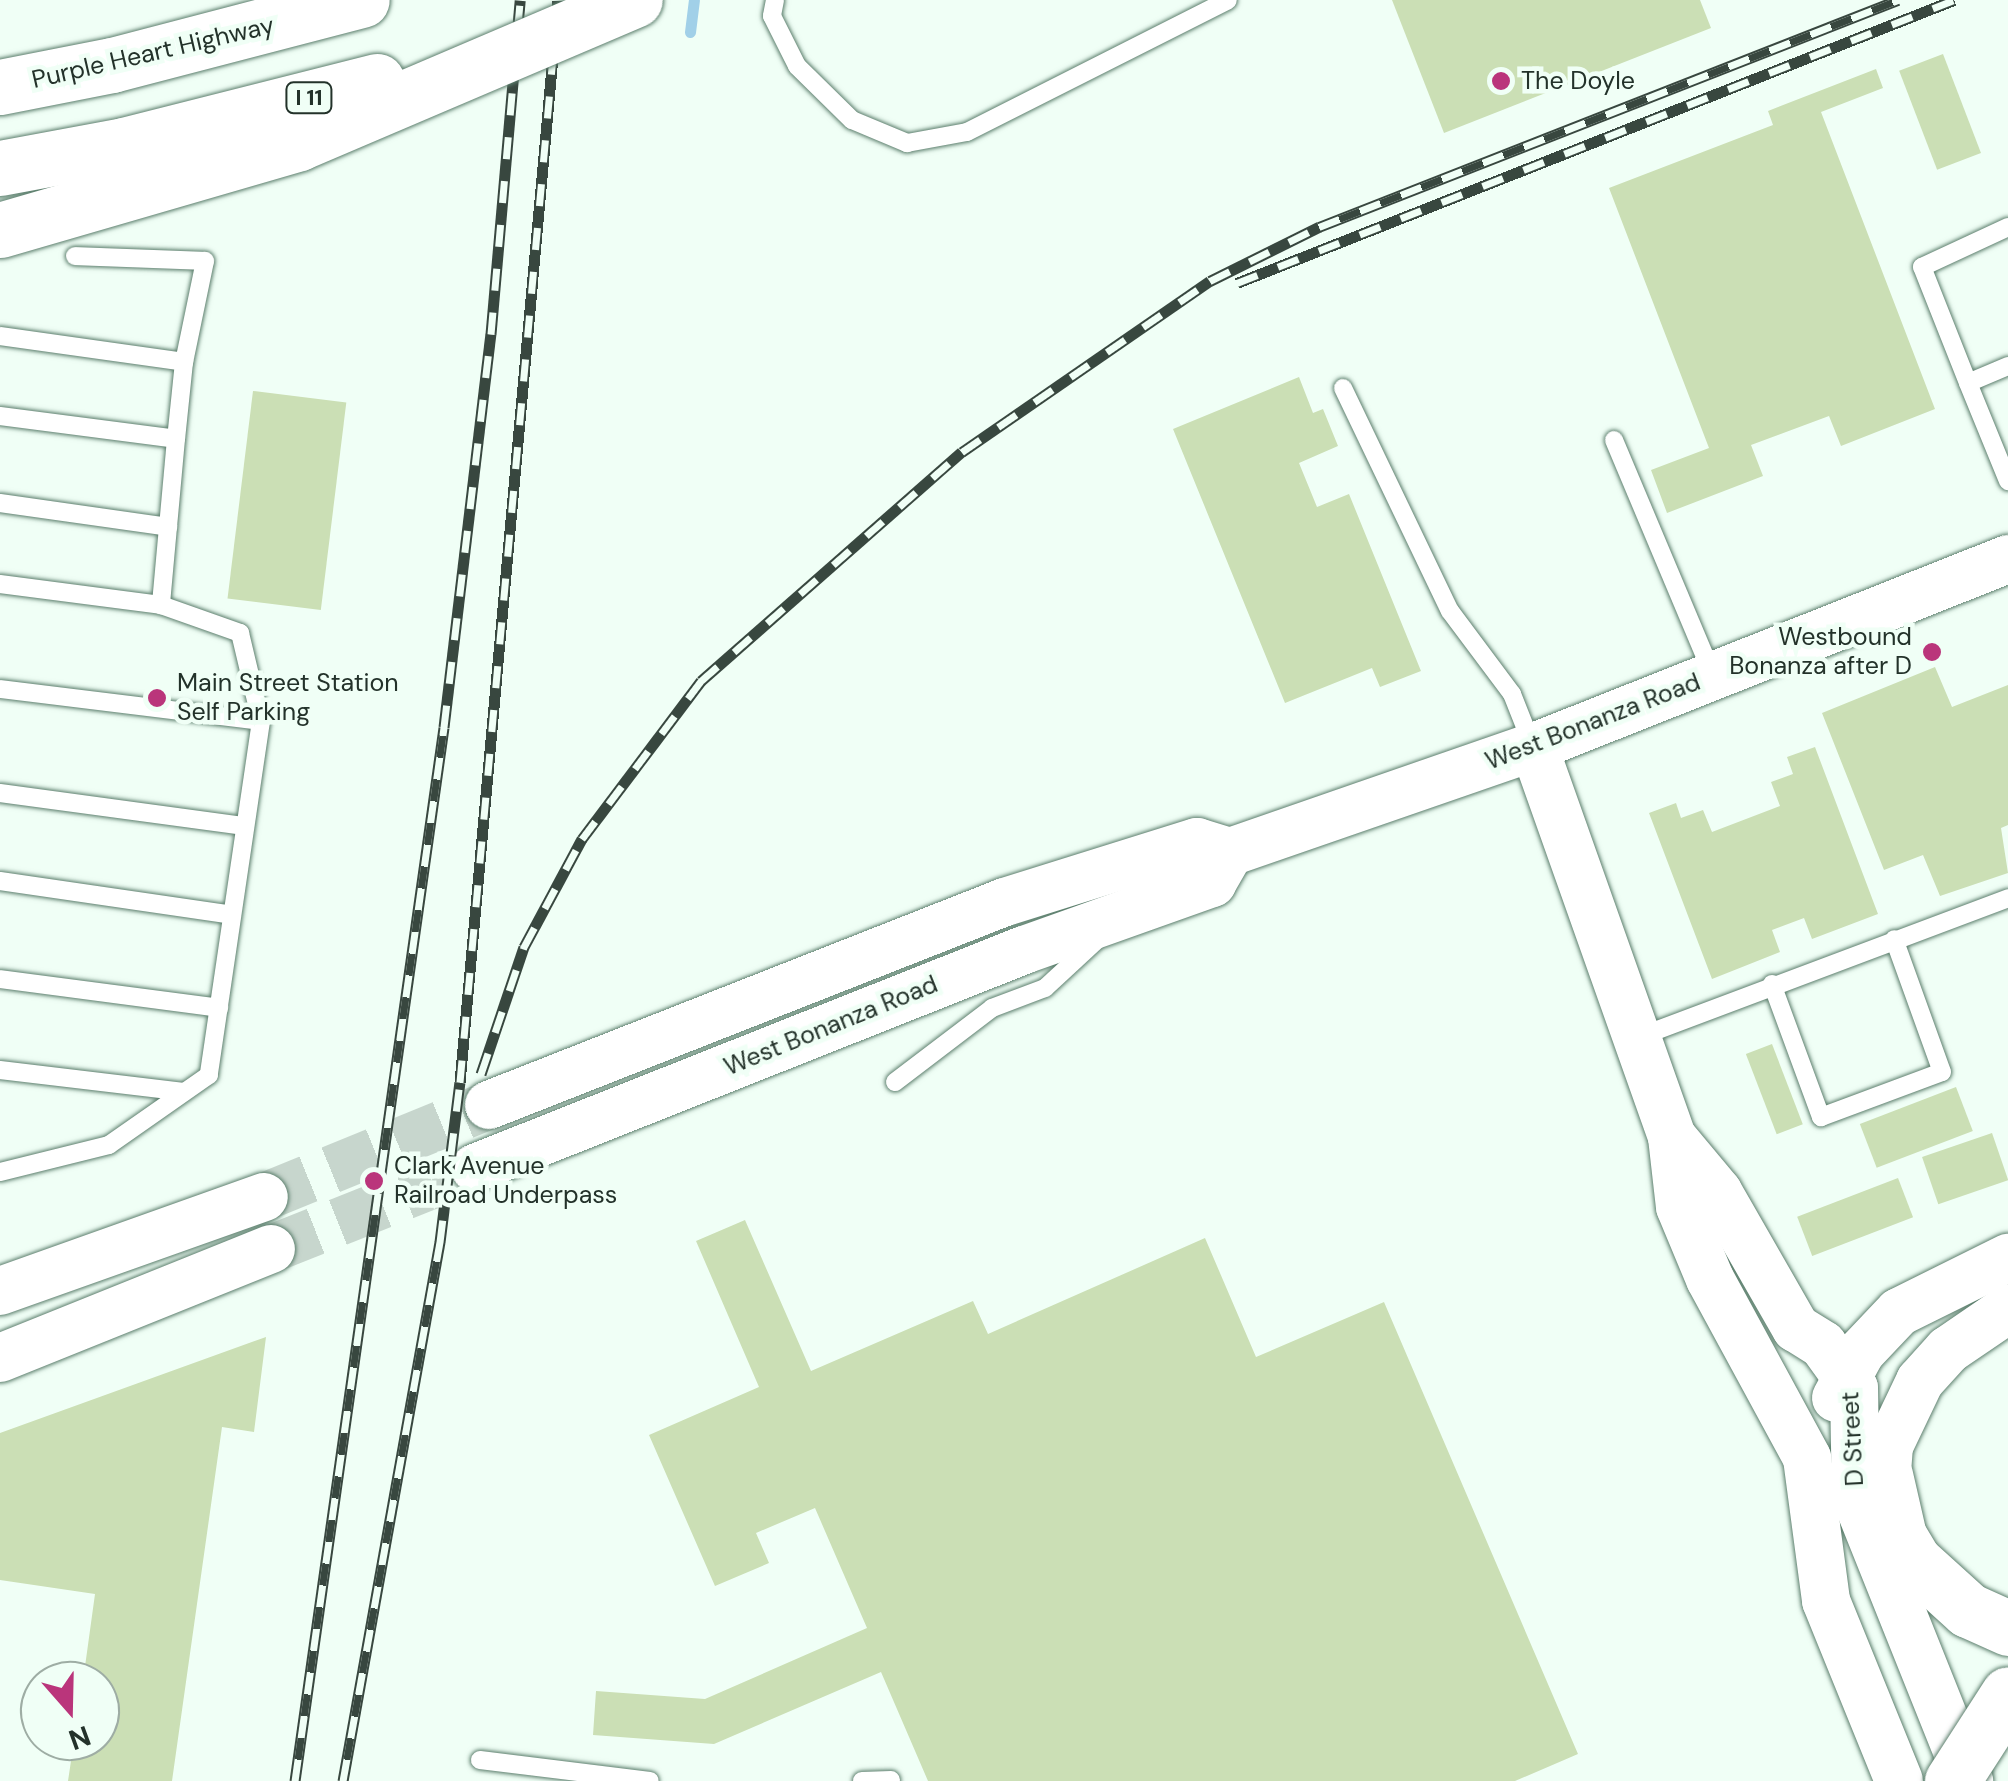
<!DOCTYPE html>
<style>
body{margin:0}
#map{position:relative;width:2008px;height:1781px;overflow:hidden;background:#f0fff6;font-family:"DM Sans",sans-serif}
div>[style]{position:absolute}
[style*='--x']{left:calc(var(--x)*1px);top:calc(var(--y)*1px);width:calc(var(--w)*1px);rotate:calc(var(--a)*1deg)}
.stream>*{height:11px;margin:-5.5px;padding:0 5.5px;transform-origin:5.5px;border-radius:5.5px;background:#a1d0e8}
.building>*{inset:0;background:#cbdfb5;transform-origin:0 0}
.secondary-tunnel>*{height:48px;margin-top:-24px;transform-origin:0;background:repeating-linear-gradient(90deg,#c7d6cd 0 48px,transparent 0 72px)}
.roads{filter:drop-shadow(0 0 2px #5c7f6d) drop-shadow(0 0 2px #5c7f6d)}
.lane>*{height:18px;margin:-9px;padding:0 9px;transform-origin:9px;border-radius:9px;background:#fff}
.secondary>*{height:48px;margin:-24px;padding:0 24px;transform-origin:24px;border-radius:24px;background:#fff}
.highway>*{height:55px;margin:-27.5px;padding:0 27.5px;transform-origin:27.5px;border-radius:27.5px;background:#fff}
.rail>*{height:11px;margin-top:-5.5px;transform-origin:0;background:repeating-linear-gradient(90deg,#f0fff6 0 22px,#38473f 0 44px);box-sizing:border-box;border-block:2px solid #38473f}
.bridges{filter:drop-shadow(0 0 2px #5c7f6d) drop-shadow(0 0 2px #5c7f6d)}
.highway-bridge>*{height:55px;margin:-27.5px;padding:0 27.5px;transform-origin:27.5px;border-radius:27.5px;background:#fff}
.dots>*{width:28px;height:28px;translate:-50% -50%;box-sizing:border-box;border:5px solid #f0fff6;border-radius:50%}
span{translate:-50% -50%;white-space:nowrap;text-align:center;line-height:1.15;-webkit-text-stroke:9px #f0fff6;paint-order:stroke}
.shield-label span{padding:2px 8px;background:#f0fff6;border:2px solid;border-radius:8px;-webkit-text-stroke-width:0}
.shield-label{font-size:22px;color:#23322a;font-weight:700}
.street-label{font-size:25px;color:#23322a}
.poi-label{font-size:25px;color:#23322a}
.left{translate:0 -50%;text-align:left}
.right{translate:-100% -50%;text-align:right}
.north{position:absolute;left:20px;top:1661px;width:100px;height:100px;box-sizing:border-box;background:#f0fff6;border:2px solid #9eada4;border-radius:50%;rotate:160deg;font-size:28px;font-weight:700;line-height:40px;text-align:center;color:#23322a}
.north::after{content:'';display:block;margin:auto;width:35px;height:45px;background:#ba357b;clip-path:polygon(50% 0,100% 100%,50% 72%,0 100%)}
</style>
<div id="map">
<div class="stream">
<div style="--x:690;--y:32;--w:32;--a:-83"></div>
</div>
<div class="building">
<div style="clip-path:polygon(1392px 0,1700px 0,1711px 28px,1444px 133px)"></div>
<div style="left:1943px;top:54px;width:106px;height:47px;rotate:69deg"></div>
<div style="clip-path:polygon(1876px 69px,1883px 88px,1821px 112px,1935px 409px,1841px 446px,1829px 416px,1751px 445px,1763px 476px,1667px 513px,1651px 470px,1709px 448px,1609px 188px,1773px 125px,1768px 111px)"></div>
<div style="clip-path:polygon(1299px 377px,1313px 413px,1323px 409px,1338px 446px,1299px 463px,1317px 507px,1349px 494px,1421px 671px,1380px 687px,1372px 668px,1285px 703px,1173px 429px)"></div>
<div style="left:253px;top:391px;width:94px;height:209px;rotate:7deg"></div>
<div style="clip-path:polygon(1935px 667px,1952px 707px,2008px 685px,2008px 825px,2001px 828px,2008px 873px,1940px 896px,1923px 855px,1884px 870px,1822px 713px)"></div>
<div style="clip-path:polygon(1815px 747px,1878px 914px,1812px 939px,1804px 918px,1772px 930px,1780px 952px,1712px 979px,1649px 813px,1676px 803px,1681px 818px,1703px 810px,1712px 832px,1780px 806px,1771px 782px,1793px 774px,1787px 757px)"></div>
<div style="left:1772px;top:1044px;width:86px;height:28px;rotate:69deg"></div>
<div style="left:1956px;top:1087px;width:47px;height:103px;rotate:69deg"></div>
<div style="left:1992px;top:1133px;width:50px;height:74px;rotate:71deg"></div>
<div style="left:1898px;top:1178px;width:42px;height:108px;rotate:69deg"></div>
<div style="clip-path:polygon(745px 1220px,811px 1371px,973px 1301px,988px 1334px,1205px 1238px,1256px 1357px,1384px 1302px,1578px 1754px,1515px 1781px,928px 1781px,881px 1672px,714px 1744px,593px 1735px,596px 1691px,705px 1699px,867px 1628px,815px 1508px,756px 1533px,769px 1563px,715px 1586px,649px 1435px,759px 1387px,696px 1241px)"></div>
<div style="clip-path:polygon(266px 1337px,254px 1432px,222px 1427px,172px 1781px,68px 1781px,74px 1741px,100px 1741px,100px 1681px,83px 1681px,95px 1594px,0 1580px,0 1433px)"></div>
</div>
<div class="secondary-tunnel">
<div style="--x:264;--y:1197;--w:243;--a:-22.2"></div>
<div style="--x:271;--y:1249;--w:219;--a:-21.7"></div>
</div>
<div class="roads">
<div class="lane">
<div style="--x:775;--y:0;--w:16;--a:101"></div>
<div style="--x:772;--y:16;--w:56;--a:63.4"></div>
<div style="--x:797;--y:66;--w:77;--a:44.5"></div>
<div style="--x:852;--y:120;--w:60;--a:22.7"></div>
<div style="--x:907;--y:143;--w:61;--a:-10.4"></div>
<div style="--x:967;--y:132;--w:292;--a:-26.8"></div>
<div style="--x:75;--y:256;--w:130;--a:2.2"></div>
<div style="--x:205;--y:261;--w:103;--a:101.7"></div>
<div style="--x:0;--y:336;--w:186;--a:8"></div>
<div style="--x:184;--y:362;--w:77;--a:95.9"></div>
<div style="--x:2008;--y:366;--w:43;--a:157"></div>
<div style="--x:1968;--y:383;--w:106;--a:67.8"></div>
<div style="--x:1968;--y:383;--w:125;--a:-111.6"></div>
<div style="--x:1922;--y:267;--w:95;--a:-24.9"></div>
<div style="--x:1343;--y:388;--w:247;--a:64.4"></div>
<div style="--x:1450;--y:611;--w:104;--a:53.2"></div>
<div style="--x:1512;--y:694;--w:57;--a:68.4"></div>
<div style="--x:0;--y:416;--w:177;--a:7.4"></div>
<div style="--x:176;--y:439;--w:167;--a:95.2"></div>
<div style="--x:161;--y:605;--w:84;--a:19.5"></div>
<div style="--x:240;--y:633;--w:90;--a:76.6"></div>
<div style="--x:261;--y:721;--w:358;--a:98.4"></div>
<div style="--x:209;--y:1075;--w:122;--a:145"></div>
<div style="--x:109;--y:1145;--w:112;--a:166.1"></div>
<div style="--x:1614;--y:440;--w:256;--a:67.2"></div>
<div style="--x:0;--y:503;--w:170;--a:8.1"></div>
<div style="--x:0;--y:584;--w:162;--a:7.4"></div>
<div style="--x:0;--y:689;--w:263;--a:7"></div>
<div style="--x:0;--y:793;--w:247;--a:7.7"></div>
<div style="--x:0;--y:881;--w:234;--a:8.3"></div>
<div style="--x:0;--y:979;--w:221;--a:7.5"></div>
<div style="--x:1772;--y:984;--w:142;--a:69.8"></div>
<div style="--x:1821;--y:1117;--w:129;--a:-20.4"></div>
<div style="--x:1942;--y:1072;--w:141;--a:-109.8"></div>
<div style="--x:1639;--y:1037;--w:394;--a:-20.6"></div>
<div style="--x:0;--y:1070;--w:185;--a:6.8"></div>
<div style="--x:895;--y:1082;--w:122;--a:-37.3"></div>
<div style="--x:992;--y:1008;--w:57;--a:-20.7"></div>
<div style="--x:1045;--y:988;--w:71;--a:-42.7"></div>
<div style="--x:480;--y:1760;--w:171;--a:7"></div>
<div style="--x:862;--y:1781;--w:29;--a:-2"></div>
</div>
<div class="secondary">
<div style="--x:1534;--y:747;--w:414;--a:70.5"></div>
<div style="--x:1672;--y:1137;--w:70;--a:83.5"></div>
<div style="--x:1680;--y:1207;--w:78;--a:67.4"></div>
<div style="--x:1710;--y:1279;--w:204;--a:61.5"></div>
<div style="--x:1807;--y:1458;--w:144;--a:82.4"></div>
<div style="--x:1826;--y:1601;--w:194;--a:67.9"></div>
<div style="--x:489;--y:1105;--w:554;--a:-21.48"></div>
<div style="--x:1005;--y:902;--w:201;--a:-17.4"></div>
<div style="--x:1197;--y:842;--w:34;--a:17"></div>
<div style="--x:1230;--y:852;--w:322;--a:-19.1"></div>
<div style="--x:1534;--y:747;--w:510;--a:-21.63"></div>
<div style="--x:1672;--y:1137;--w:72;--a:50.1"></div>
<div style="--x:1718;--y:1192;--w:157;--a:60.2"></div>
<div style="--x:1796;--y:1328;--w:32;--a:32"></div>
<div style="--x:1823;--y:1345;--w:53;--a:54.2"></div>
<div style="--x:1854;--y:1388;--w:110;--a:89"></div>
<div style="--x:1856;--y:1498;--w:305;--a:68.2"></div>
<div style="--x:475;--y:1168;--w:591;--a:-21.66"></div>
<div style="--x:1024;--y:950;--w:200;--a:-19.6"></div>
<div style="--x:1212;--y:883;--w:36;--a:-60"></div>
<div style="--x:0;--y:1291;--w:280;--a:-19.6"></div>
<div style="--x:0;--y:1358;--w:292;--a:-21.9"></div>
<div style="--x:1836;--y:1398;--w:52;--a:-61.5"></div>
<div style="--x:1861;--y:1352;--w:55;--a:-46.5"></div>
<div style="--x:1899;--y:1312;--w:122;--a:-26.4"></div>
<div style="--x:1884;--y:1511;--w:65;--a:-85.6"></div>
<div style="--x:1889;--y:1446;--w:72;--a:-64.5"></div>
<div style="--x:1920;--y:1381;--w:42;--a:-47.9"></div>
<div style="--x:1948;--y:1350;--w:73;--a:-34.3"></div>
</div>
<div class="highway">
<div style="--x:0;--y:87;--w:114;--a:-11.1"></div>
<div style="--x:112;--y:65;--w:258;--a:-14.6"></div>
<div style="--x:1885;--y:1475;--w:63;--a:77.1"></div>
<div style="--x:1899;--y:1536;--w:29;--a:59"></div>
<div style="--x:1914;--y:1561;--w:73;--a:42.2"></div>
<div style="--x:1968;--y:1610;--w:44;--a:24.2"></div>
</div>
</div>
<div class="rail">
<div style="--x:1237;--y:283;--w:771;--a:-21.54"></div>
<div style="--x:481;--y:1074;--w:134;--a:-71.3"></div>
<div style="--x:524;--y:947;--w:123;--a:-61.8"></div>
<div style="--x:582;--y:839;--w:198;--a:-53"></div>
<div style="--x:701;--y:681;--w:347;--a:-41.3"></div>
<div style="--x:962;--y:452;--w:301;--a:-34.6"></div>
<div style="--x:1210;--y:281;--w:122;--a:-26.4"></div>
<div style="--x:1319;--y:227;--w:622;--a:-21.41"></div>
<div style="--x:295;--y:1781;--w:1064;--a:-81.95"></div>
<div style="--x:444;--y:727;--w:396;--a:-83.2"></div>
<div style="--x:491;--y:334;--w:335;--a:-85"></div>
<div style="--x:343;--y:1781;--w:548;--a:-79.8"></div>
<div style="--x:440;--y:1242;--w:161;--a:-82.9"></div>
<div style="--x:460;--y:1082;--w:1086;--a:-84.82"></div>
</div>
<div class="bridges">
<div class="highway-bridge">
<div style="--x:0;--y:168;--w:126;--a:-10.5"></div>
<div style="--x:124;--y:145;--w:261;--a:-14.2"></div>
<div style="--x:0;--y:230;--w:311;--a:-16.2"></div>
<div style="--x:299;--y:143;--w:365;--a:-23.1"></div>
<div style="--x:1952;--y:1781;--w:103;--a:-57.2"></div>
</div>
</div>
<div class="dots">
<div style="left:1501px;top:81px;background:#ba357b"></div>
<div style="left:1932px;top:652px;background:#ba357b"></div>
<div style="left:157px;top:698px;background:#ba357b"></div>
<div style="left:374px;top:1181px;background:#ba357b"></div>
</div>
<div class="shield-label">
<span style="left:309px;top:98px">I 11</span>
</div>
<div class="street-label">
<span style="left:153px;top:53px;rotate:-13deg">Purple Heart Highway</span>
<span style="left:1593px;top:722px;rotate:-21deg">West Bonanza Road</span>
<span style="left:831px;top:1026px;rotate:-22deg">West Bonanza Road</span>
<span style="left:1853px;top:1439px;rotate:-93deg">D Street</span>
</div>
<div class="poi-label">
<span class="left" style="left:1521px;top:81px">The Doyle</span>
<span class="right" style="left:1912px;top:652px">Westbound<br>Bonanza after D</span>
<span class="left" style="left:177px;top:698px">Main Street Station<br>Self Parking</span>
<span class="left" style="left:394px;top:1181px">Clark Avenue<br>Railroad Underpass</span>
</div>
<div class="north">N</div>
</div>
